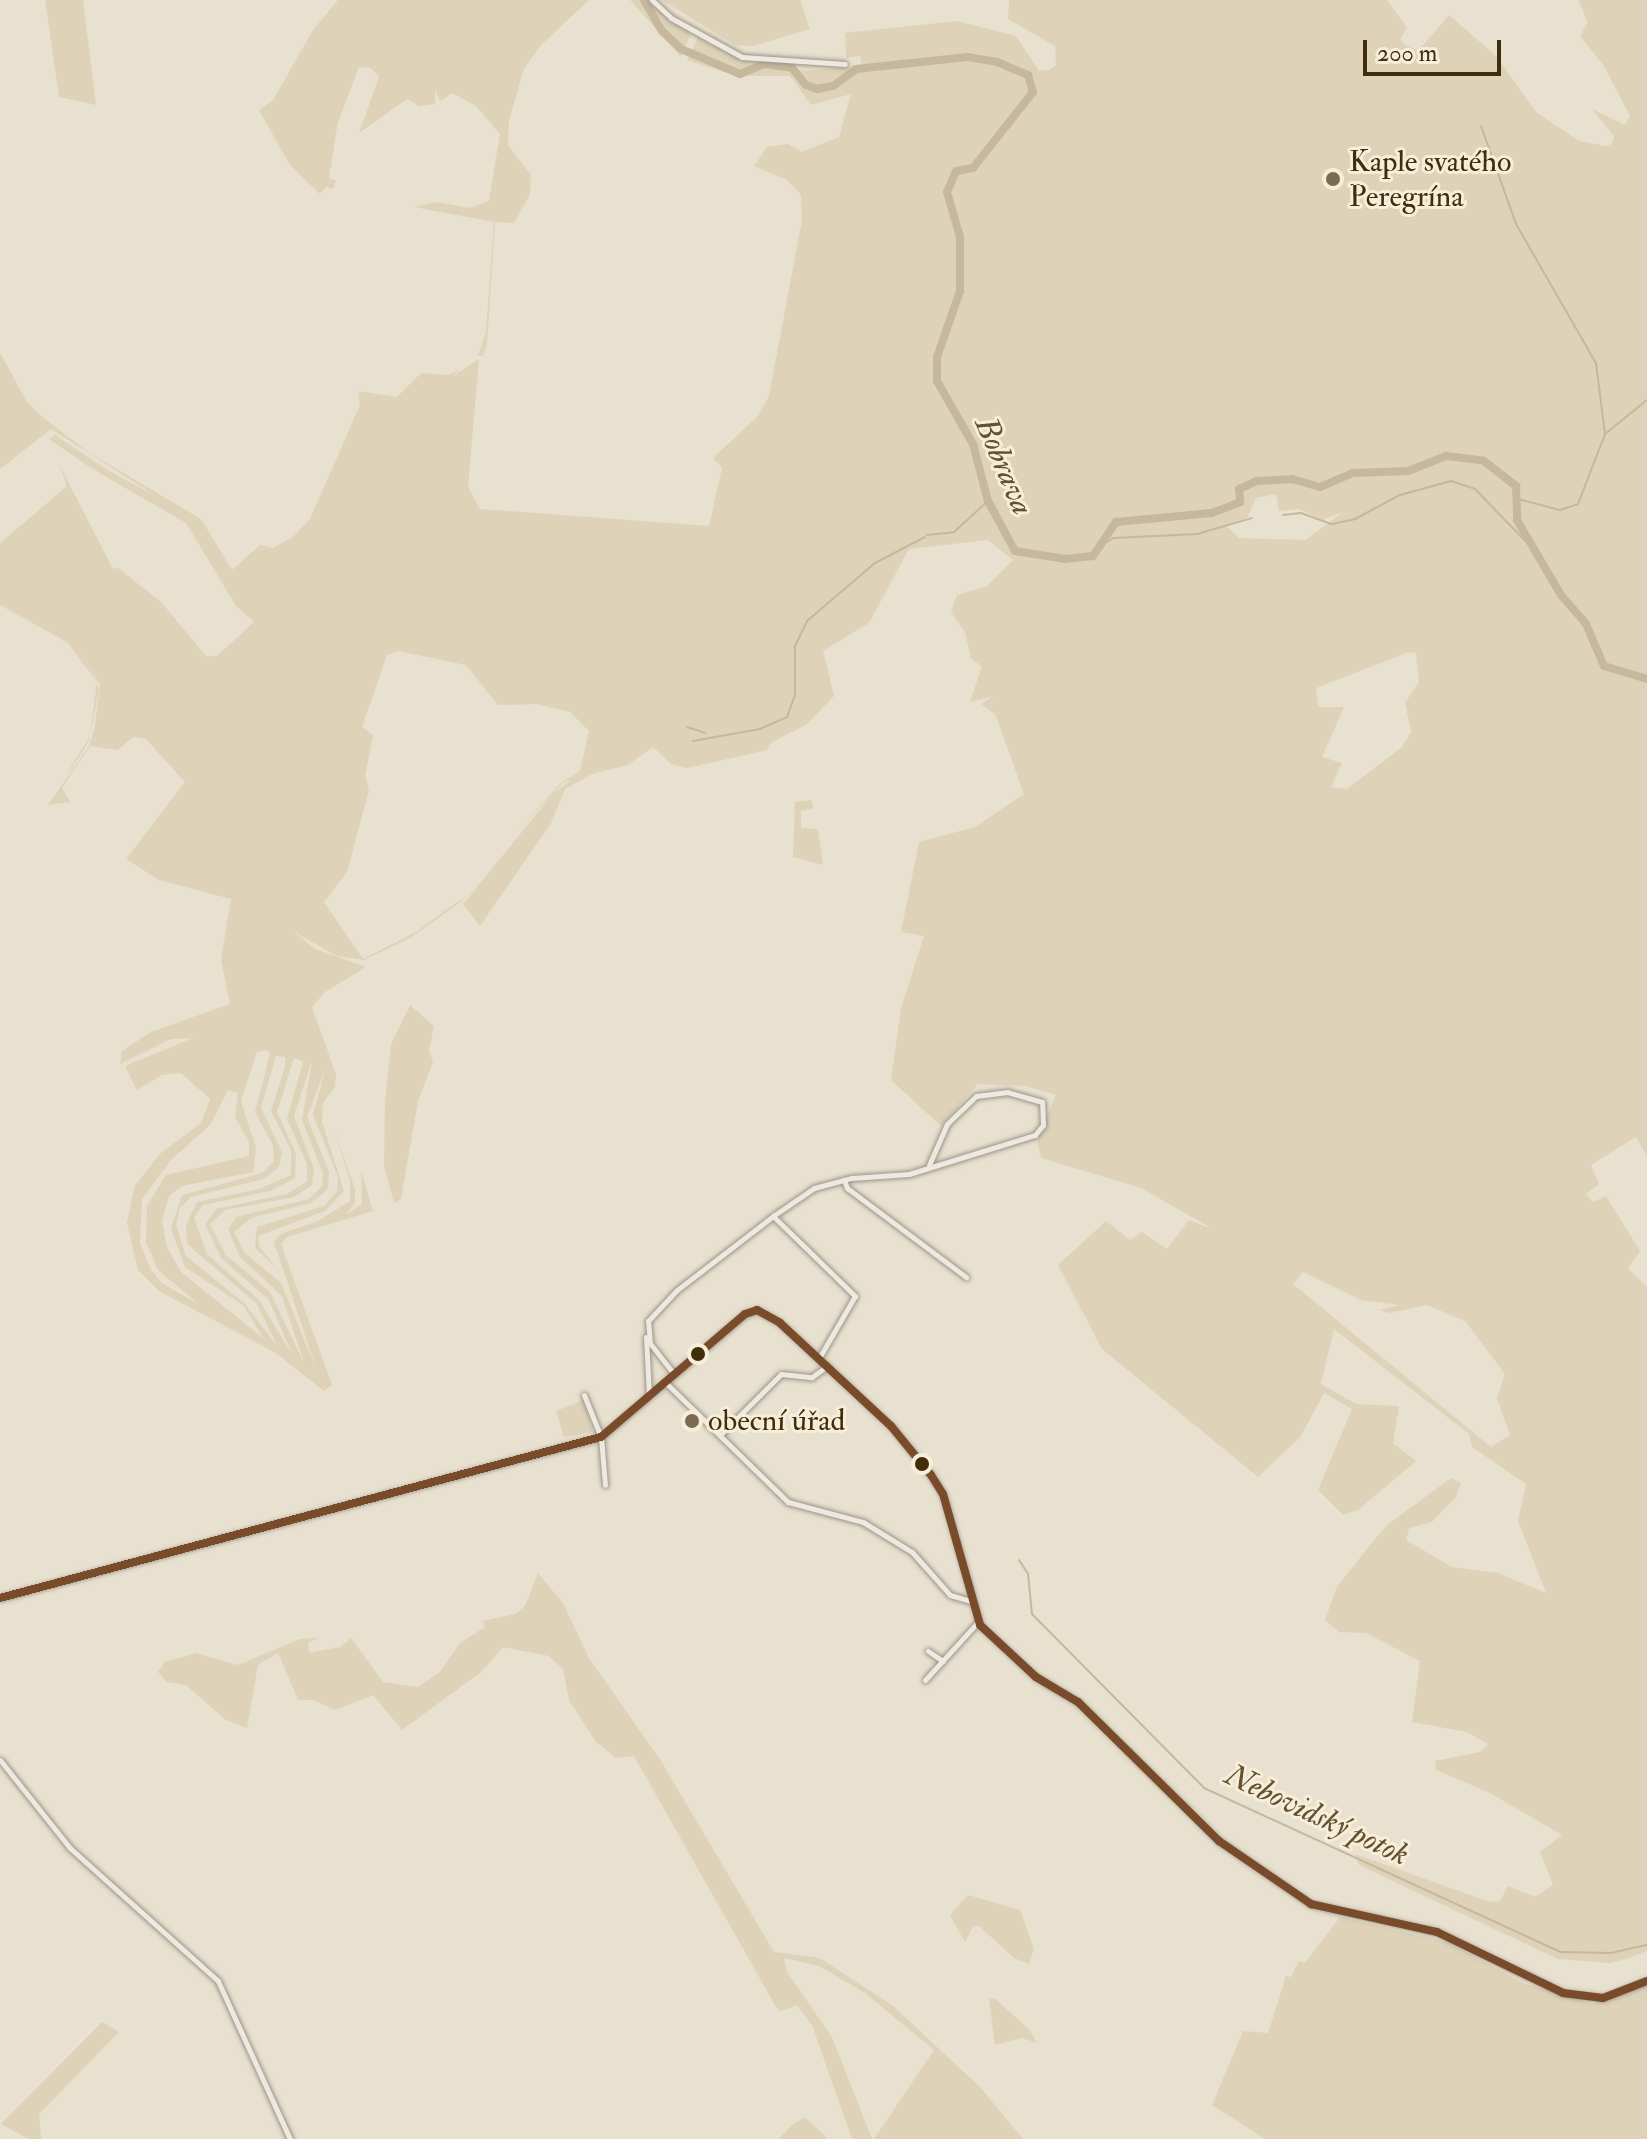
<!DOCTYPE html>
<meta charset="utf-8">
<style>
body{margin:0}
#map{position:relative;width:1647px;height:2139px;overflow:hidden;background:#e8e1d0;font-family:"IM FELL Double Pica",serif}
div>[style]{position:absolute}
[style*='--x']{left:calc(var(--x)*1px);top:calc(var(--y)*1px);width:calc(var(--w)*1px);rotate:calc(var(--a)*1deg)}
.green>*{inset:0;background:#ded2b9}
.stream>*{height:2px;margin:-1px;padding:0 1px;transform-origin:1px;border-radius:1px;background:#c5b89d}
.river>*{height:8px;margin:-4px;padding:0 4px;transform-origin:4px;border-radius:4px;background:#c5b89d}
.roads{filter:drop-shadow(0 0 2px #9c9587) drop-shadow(0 0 2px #9c9587)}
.minor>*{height:5px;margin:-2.5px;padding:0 2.5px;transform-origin:2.5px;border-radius:2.5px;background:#ede9e0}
.bus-1>*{height:8px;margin:-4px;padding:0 4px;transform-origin:4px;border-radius:4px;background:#7a4b2a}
.dots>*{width:22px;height:22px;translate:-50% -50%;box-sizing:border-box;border:4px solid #f7eeda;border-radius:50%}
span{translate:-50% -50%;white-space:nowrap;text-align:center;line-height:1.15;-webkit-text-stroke:6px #f7eeda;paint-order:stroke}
.poi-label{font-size:30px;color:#412c0c}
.left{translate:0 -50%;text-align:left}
.water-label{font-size:32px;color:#645131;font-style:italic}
.scale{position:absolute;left:1363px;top:40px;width:138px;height:36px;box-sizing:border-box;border:4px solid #412c0c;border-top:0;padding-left:10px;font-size:24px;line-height:28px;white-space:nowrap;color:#412c0c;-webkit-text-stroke:6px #f7eeda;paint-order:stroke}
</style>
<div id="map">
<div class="green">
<div style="clip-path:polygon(45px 0,83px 0,96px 105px,59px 97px)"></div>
<div style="clip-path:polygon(338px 0,589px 0,541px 45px,524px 69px,509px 121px,508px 145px,531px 175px,530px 194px,514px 223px,495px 222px,487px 344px,483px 356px,478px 356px,486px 332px,494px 222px,414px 207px,436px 202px,470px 208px,489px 201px,500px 134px,476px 106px,452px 93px,441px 101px,435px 90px,435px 104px,419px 106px,407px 99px,359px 133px,379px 77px,371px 68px,359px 67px,338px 122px,329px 178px,336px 181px,333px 189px,326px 187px,320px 194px,290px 165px,259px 110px,273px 100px,313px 30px)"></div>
<div style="clip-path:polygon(630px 0,648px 0,691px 34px,681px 57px)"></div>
<div style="clip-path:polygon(662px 0,800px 0,810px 29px,753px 46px,735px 45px)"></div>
<div style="clip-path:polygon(evenodd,1009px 0,1387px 0,1407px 27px,1400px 40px,1405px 45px,1418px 51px,1449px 15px,1496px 56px,1537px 113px,1579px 141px,1606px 146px,1612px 144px,1614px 136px,1592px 109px,1625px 125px,1630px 116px,1604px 66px,1580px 36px,1588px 22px,1578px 0,1647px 0,1647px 1156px,1636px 1137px,1591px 1165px,1599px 1184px,1586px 1194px,1593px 1202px,1606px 1196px,1640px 1251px,1628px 1268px,1647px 1287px,1647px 1951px,1626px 1959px,1609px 1963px,1558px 1959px,1359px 1865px,1355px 1854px,1490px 1902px,1500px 1901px,1508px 1886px,1535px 1897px,1553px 1885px,1540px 1852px,1562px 1835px,1490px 1793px,1436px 1770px,1435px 1761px,1480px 1752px,1488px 1744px,1467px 1732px,1412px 1722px,1420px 1661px,1366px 1633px,1339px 1632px,1325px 1620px,1337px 1587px,1370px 1545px,1387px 1525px,1451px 1478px,1461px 1483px,1456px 1497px,1432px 1522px,1409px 1528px,1406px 1540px,1452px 1567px,1498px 1573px,1546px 1593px,1518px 1521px,1526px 1484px,1472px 1447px,1469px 1434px,1334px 1329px,1321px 1384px,1356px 1404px,1399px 1406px,1393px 1443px,1416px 1461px,1358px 1510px,1343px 1515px,1318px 1490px,1352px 1409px,1324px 1393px,1301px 1436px,1258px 1477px,1102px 1349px,1058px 1265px,1106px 1221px,1130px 1240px,1142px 1232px,1167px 1249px,1189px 1220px,1213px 1229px,1141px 1188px,1041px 1158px,1037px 1138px,1056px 1095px,1025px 1086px,978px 1084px,941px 1126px,891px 1080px,901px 1008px,924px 936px,901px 932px,919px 842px,975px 827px,1024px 794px,995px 714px,981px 704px,993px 696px,970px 702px,982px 666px,971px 659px,965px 632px,951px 612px,957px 595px,987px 586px,1013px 560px,988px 540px,909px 549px,869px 623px,823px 651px,834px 696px,806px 725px,772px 742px,767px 750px,687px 768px,671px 764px,653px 747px,628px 765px,592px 774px,565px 789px,551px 823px,480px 926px,463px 904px,553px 794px,571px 780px,592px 774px,564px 782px,517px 832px,556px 788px,564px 781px,580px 771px,589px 731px,570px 712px,536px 704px,498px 705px,466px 665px,398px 651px,387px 655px,362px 727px,373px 735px,365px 776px,369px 790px,347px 872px,324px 902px,363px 959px,416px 932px,447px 909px,465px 897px,482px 877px,462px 901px,410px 938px,364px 960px,337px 956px,293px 931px,315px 949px,366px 967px,325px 992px,312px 1007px,336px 1074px,335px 1087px,323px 1103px,322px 1122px,344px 1191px,325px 1211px,258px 1236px,259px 1246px,276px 1268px,255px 1248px,257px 1227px,324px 1206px,337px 1191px,338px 1177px,313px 1115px,326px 1067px,307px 1117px,329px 1172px,328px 1189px,311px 1203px,251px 1218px,234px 1232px,245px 1253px,281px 1283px,317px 1371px,274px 1242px,281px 1234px,318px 1221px,350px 1201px,350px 1181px,335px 1132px,355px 1189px,355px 1202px,346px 1215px,362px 1204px,361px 1170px,373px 1211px,287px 1237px,281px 1244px,332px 1385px,324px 1391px,276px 1353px,159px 1291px,138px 1270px,127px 1223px,135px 1185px,161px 1153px,201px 1123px,210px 1099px,181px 1073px,162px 1075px,137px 1090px,125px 1066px,193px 1038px,171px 1039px,120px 1064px,122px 1051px,151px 1032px,230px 1004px,221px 960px,231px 899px,159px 880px,126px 859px,185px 782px,146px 739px,134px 737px,117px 750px,90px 746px,62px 788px,70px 802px,48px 805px,89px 746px,95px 726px,100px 685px,80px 651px,96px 680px,99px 689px,98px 695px,89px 741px,72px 768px,66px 775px,90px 736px,97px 682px,67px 642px,0 605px,0 543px,67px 486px,59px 464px,113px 569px,117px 567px,161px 602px,207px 657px,218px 655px,254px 622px,236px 606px,186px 523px,91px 468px,49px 439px,55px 435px,109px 471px,156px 496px,51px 429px,0 469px,0 353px,27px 402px,45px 419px,88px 452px,201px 519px,232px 570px,260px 545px,273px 548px,293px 537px,310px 519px,360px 405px,358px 391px,397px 397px,421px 373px,449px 375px,459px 369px,453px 376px,479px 359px,468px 487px,480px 509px,709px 526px,722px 468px,713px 458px,758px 416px,769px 396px,802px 220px,801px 195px,787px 180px,754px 166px,767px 147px,788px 144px,802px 152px,839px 137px,851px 94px,811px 105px,790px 76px,737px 76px,687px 60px,698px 38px,743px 60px,806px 71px,862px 65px,860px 56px,846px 58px,845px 33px,957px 21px,1016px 36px,1039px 71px,1049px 70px,1056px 65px,1055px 46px,1008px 19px,1009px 0,1276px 494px,1279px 511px,1299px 509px,1322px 520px,1343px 512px,1306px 540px,1239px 538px,1226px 526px,1247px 518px,1256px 498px,1276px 494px,1009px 0,1409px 652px,1416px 653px,1419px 682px,1405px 703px,1411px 732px,1402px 747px,1347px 789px,1331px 787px,1342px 763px,1322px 757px,1344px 707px,1318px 707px,1316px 688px,1409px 652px,1009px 0,266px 1050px,270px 1053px,255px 1112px,273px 1145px,274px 1161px,262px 1173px,182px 1195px,171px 1229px,185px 1267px,243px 1305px,263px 1338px,181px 1272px,167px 1247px,162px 1222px,169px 1196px,182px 1186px,253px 1172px,256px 1148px,241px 1101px,257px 1052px,266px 1050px,1009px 0,276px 1056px,285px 1057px,285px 1066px,271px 1111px,291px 1150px,291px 1175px,259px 1189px,197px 1202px,186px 1225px,187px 1244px,256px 1303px,278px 1347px,244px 1303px,186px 1256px,176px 1225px,180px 1208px,191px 1197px,264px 1179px,279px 1167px,282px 1152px,261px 1108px,276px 1056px,1009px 0,294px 1058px,303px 1062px,287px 1119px,307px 1164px,307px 1182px,286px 1194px,216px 1209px,205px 1224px,221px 1258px,269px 1300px,293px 1356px,259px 1300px,207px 1254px,194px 1218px,203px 1205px,270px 1191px,295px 1178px,296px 1154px,277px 1112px,294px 1058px,1009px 0,312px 1061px,302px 1120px,323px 1173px,322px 1186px,309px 1199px,236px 1217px,228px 1229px,240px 1257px,282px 1296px,304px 1363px,270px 1292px,226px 1255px,210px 1224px,225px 1210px,294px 1197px,312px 1185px,314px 1169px,294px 1116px,312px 1061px,1009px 0,228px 1090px,238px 1093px,235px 1117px,249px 1142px,249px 1156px,166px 1175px,147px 1206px,146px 1242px,158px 1270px,200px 1305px,162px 1283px,151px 1270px,140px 1243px,142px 1199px,171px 1160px,210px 1125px,228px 1090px,1009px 0,1303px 1272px,1361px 1300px,1399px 1305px,1380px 1310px,1389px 1313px,1427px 1305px,1465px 1321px,1505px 1374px,1497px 1398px,1510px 1435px,1491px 1447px,1293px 1284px,1303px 1272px)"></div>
<div style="clip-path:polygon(811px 800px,814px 808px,801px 811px,801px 828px,818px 829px,823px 865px,793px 857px,795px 802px)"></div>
<div style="clip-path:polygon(410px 1005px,434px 1026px,429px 1051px,433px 1062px,418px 1101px,401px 1199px,394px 1203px,384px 1166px,385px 1102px,391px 1044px)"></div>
<div style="clip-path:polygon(583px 1400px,593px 1432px,564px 1437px,556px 1411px)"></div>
<div style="clip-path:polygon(538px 1573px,563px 1603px,589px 1658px,661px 1761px,774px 1952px,820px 1958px,893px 2006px,980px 2087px,1023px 2139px,874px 2139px,934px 2050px,865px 1993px,819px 1966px,784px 1958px,787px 1972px,832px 2037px,872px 2139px,852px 2139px,812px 2025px,797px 2005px,781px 2011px,776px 2007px,634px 1756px,616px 1758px,596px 1742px,569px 1700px,563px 1669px,549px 1656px,503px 1647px,481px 1672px,402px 1730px,373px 1695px,335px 1710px,314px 1700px,298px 1700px,278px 1653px,258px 1665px,247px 1728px,226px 1720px,186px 1685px,167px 1682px,158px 1672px,165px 1662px,196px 1653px,238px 1665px,300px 1639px,319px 1638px,308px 1643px,309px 1653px,340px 1647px,351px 1638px,383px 1682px,418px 1687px,439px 1673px,460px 1643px,485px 1627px,483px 1621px,515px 1614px,525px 1606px)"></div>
<div style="clip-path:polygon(968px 1895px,1020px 1910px,1034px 1949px,1029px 1964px,1014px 1958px,979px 1926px,973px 1926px,965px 1942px,950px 1915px)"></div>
<div style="clip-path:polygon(1340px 1917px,1447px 1942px,1523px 1983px,1593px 2004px,1647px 1985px,1647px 2139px,1265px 2139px,1212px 2105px,1243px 2031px,1268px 2033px,1286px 1976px,1291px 1977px,1299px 1961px,1305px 1963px)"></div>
<div style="clip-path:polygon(994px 1998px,1030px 2030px,1037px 2043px,1022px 2038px,995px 2045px,989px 1999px)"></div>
<div style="clip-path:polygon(102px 2022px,119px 2032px,39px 2114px,41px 2139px,29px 2139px,1px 2124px)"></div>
<div style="clip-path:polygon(805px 2117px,828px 2139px,779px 2139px,792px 2125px)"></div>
</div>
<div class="stream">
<div style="--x:1481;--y:126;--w:104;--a:70.3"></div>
<div style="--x:1516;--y:224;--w:160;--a:60.1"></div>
<div style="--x:1596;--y:363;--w:72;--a:82.8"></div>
<div style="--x:1518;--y:499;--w:43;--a:14.7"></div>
<div style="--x:1560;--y:510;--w:19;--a:-18"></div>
<div style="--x:1578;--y:504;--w:75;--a:-68.9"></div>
<div style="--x:1605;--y:434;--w:54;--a:-39"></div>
<div style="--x:1283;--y:515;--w:18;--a:-6"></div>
<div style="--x:1301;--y:513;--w:33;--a:20"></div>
<div style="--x:1332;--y:524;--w:24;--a:-12"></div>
<div style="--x:1355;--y:519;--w:51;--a:-28.1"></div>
<div style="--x:1400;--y:495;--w:53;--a:-15.4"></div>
<div style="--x:1451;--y:481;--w:25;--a:18"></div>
<div style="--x:1475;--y:489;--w:82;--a:46"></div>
<div style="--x:927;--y:535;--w:27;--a:-6"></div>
<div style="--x:954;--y:532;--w:46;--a:-42.4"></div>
<div style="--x:1097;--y:547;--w:19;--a:-28"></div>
<div style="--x:1114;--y:538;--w:83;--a:-2.8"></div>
<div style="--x:1197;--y:534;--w:57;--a:-16.2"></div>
<div style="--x:687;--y:727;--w:19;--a:18"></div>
<div style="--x:693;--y:741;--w:68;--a:-10.2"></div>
<div style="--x:760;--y:729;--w:30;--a:-24"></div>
<div style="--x:787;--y:717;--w:23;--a:-70"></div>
<div style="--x:795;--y:695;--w:49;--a:-90"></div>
<div style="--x:795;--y:646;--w:28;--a:-64"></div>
<div style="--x:807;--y:621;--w:89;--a:-40.5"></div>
<div style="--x:875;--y:563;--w:56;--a:-27.5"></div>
<div style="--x:1019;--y:1560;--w:17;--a:57"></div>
<div style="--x:1028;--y:1574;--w:40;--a:84.3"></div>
<div style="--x:1032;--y:1614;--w:245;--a:45.3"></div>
<div style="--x:1204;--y:1788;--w:393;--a:24.7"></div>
<div style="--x:1561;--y:1952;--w:50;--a:1.1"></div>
<div style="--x:1611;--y:1953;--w:37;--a:-13"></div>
</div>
<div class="river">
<div style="--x:644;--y:0;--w:36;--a:60"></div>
<div style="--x:662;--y:31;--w:26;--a:43"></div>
<div style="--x:681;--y:49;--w:64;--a:23"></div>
<div style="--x:740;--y:74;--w:27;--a:-22"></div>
<div style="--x:765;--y:64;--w:27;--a:8"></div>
<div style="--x:792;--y:68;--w:22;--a:51"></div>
<div style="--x:806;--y:85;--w:12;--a:20"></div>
<div style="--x:817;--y:89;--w:16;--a:-11"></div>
<div style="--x:833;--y:86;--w:29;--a:-36"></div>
<div style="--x:856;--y:69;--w:112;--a:-6.2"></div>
<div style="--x:967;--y:57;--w:30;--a:9"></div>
<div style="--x:997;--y:62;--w:34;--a:23"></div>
<div style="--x:1028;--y:75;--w:18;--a:74"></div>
<div style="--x:1033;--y:92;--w:97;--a:128.3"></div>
<div style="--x:973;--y:168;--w:17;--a:170"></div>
<div style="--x:956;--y:171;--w:23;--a:113"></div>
<div style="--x:947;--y:192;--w:47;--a:73.9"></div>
<div style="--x:960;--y:237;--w:54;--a:90"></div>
<div style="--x:960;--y:291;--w:70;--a:109.2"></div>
<div style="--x:937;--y:357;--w:24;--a:90"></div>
<div style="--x:937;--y:381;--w:73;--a:60.3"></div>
<div style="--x:973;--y:444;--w:59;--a:75.3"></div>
<div style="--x:988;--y:501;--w:57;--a:61.6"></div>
<div style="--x:1015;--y:551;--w:51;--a:9.1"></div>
<div style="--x:1065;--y:559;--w:28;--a:-6"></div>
<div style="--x:1093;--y:556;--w:41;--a:-55.9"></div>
<div style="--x:1116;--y:522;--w:96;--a:-5.4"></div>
<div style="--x:1212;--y:513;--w:30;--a:-21"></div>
<div style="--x:1240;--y:502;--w:13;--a:-94"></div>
<div style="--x:1239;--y:489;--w:20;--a:-24"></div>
<div style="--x:1257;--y:481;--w:35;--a:-3"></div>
<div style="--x:1292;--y:479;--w:29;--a:16"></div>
<div style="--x:1320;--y:487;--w:36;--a:-23"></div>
<div style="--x:1353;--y:473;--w:55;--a:-2.1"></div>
<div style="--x:1408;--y:471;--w:41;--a:-21.5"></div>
<div style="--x:1446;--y:456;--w:38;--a:7"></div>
<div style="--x:1484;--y:461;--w:41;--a:38"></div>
<div style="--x:1516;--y:486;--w:34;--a:88"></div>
<div style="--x:1517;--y:520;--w:87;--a:59.6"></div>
<div style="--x:1561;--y:595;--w:38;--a:49"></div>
<div style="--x:1586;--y:624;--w:46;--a:66.8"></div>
<div style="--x:1604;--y:666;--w:45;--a:16.8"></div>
</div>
<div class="roads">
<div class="minor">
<div style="--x:652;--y:0;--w:26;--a:43"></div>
<div style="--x:671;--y:18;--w:81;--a:28.8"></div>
<div style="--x:742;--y:57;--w:103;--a:3.9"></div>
<div style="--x:844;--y:1180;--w:9;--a:69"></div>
<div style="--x:847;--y:1188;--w:149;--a:36.8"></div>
<div style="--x:773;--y:1216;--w:115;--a:44.3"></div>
<div style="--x:855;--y:1296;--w:72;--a:120.1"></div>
<div style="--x:646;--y:1337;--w:59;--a:87.1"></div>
<div style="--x:674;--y:1374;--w:39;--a:-128"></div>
<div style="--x:650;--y:1343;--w:22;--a:-95"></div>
<div style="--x:648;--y:1321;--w:42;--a:-46.9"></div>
<div style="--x:677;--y:1290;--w:121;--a:-37.6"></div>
<div style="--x:773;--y:1216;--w:50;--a:-34.3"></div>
<div style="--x:814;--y:1188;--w:39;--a:-15"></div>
<div style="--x:852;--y:1178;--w:57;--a:-4"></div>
<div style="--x:909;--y:1174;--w:132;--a:-17.2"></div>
<div style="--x:1035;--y:1135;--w:13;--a:-51"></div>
<div style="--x:1043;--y:1125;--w:23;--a:-92"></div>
<div style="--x:1042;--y:1102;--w:35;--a:-164"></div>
<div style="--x:1008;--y:1092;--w:32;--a:173"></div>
<div style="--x:976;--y:1096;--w:40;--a:136"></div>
<div style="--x:947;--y:1124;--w:45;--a:113.7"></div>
<div style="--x:665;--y:1382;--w:172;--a:44.3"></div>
<div style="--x:788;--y:1502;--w:78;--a:14.9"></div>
<div style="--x:863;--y:1522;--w:57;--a:31.5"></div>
<div style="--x:912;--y:1552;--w:57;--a:48.5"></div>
<div style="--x:950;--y:1595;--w:22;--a:16"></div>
<div style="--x:584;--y:1395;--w:45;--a:68"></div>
<div style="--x:601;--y:1437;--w:48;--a:85.2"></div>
<div style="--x:720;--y:1435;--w:86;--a:-45"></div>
<div style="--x:781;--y:1374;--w:31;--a:6"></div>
<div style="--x:812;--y:1377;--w:19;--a:-36"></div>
<div style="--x:0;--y:1598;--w:622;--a:-15"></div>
<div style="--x:601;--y:1437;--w:189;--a:-40.5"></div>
<div style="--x:745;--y:1314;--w:13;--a:-18"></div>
<div style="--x:757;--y:1310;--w:26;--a:29"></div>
<div style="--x:780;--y:1323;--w:151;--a:42.9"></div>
<div style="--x:891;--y:1426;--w:63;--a:50.8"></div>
<div style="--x:931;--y:1475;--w:22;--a:58"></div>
<div style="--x:943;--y:1494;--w:136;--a:74.2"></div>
<div style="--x:980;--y:1625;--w:76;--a:42.9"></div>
<div style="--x:1036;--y:1677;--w:49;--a:30.8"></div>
<div style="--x:1078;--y:1702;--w:198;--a:44.6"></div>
<div style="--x:1219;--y:1841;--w:112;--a:34.4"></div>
<div style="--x:1311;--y:1904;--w:129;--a:12.5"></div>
<div style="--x:1437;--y:1932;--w:140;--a:25.8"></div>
<div style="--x:1563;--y:1993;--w:40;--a:7.1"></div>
<div style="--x:1603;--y:1998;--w:47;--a:-21.1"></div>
<div style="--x:928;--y:1651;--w:18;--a:34"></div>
<div style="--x:925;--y:1680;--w:79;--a:-47.6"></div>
<div style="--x:0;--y:1760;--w:112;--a:51.5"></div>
<div style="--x:70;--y:1848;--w:199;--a:41.9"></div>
<div style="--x:218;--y:1981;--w:174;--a:65.5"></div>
</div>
</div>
<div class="bus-1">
<div style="--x:0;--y:1598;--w:622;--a:-15"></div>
<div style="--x:601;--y:1437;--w:189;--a:-40.5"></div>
<div style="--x:745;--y:1314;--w:13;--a:-18"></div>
<div style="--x:757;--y:1310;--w:26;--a:29"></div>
<div style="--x:780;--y:1323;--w:151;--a:42.9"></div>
<div style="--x:891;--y:1426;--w:63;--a:50.8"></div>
<div style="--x:931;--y:1475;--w:22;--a:58"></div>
<div style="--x:943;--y:1494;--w:136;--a:74.2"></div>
<div style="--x:980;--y:1625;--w:76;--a:42.9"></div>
<div style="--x:1036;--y:1677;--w:49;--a:30.8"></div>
<div style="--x:1078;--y:1702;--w:198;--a:44.6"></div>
<div style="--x:1219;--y:1841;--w:112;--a:34.4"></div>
<div style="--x:1311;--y:1904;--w:129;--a:12.5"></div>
<div style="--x:1437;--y:1932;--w:140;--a:25.8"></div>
<div style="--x:1563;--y:1993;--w:40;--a:7.1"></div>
<div style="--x:1603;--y:1998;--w:47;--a:-21.1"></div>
</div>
<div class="dots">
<div style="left:1333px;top:179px;background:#7b6b51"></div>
<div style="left:698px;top:1354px;background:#412c0c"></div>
<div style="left:692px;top:1421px;background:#7b6b51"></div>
<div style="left:922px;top:1464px;background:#412c0c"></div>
</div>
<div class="poi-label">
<span class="left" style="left:1349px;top:179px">Kaple svatého<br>Peregrína</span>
<span class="left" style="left:708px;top:1421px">obecní úřad</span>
</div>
<div class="water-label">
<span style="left:1004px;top:466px;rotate:67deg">Bobrava</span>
<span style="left:1317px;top:1815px;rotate:25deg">Nebovidský potok</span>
</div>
<div class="scale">200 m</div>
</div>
